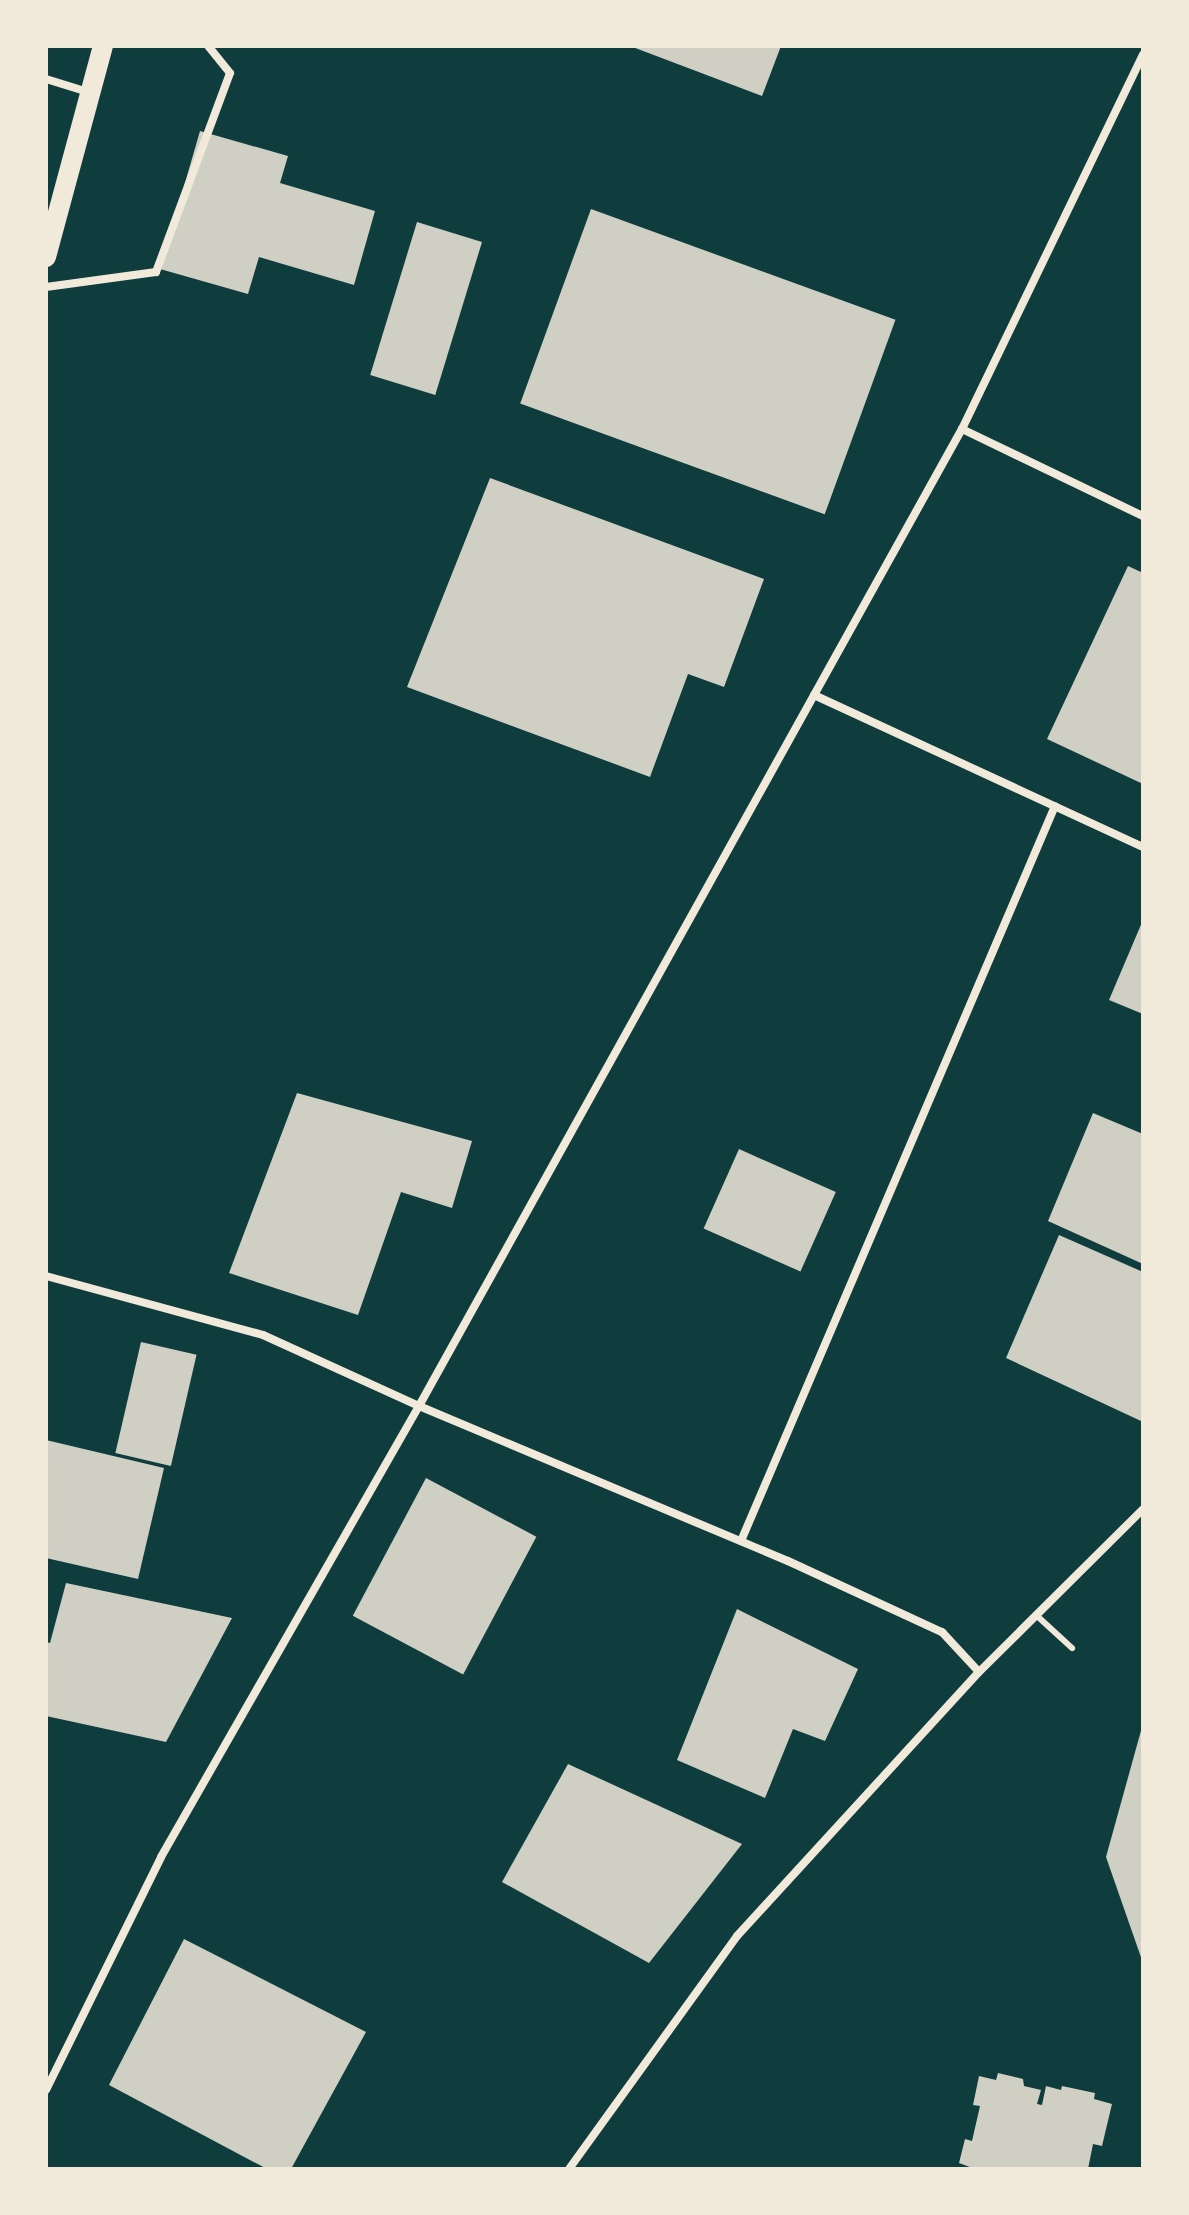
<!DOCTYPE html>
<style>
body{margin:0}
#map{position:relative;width:1189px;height:2215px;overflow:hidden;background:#0f3d3e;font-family:"IBM Plex Serif",serif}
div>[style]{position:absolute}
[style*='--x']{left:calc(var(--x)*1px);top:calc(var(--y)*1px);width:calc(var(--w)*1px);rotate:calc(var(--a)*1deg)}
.building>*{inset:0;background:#cfcfc3;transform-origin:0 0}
.service>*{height:6px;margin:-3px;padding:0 3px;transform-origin:3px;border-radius:3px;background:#f1e9da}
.minor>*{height:8px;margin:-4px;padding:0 4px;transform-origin:4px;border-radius:4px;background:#f1e9da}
.primary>*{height:20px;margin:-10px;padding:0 10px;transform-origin:10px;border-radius:10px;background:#f1e9da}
span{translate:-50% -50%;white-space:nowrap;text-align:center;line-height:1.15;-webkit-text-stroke:8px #f1e9da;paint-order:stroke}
.frame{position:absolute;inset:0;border:48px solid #f1e9da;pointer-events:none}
</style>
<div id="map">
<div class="building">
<div style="clip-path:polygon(630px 46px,781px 46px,762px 96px)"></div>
<div style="clip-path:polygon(200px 131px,288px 156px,280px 183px,375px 211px,354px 285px,259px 257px,248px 294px,160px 269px)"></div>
<div style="left:591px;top:209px;width:324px;height:207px;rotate:20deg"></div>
<div style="left:417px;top:222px;width:68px;height:160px;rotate:17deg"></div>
<div style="clip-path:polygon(490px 478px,764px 579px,724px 687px,688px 674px,650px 777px,407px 687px)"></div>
<div style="clip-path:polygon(1128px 566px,1143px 573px,1143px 784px,1047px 739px)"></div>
<div style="clip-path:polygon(1143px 920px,1143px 1014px,1109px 1000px)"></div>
<div style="clip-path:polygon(297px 1093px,472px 1141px,452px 1208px,401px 1192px,358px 1315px,229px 1273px)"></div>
<div style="clip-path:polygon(1093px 1113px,1143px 1134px,1143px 1264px,1048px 1221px)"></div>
<div style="left:739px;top:1149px;width:106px;height:87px;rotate:24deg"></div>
<div style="clip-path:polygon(1059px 1235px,1143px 1272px,1141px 1421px,1006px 1358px)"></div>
<div style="left:141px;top:1342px;width:57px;height:114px;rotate:13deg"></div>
<div style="clip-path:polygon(46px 1440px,164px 1468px,138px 1579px,46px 1558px)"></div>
<div style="left:426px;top:1478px;width:125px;height:156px;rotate:28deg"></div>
<div style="clip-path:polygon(66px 1583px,232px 1618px,166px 1742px,46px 1716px,46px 1642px,50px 1643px)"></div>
<div style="clip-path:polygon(737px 1609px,858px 1669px,825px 1741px,793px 1729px,765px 1798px,677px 1760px)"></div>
<div style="clip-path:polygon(1142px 1727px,1143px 1727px,1143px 1963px,1106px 1857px)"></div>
<div style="clip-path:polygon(568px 1764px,742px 1844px,649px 1963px,502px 1882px)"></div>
<div style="clip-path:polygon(184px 1939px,366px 2032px,291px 2169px,267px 2169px,109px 2085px)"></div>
<div style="clip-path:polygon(998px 2073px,1023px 2079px,1024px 2086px,1041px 2090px,1037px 2104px,1042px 2105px,1046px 2086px,1061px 2090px,1062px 2086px,1095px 2093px,1094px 2099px,1112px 2104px,1102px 2146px,1093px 2144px,1088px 2169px,975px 2169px,959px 2163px,965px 2139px,972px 2141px,980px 2106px,973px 2105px,979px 2076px,996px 2080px)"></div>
</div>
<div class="service">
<div style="--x:1036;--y:1615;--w:49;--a:42.5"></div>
</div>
<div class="minor">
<div style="--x:46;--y:79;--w:44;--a:17.2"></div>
<div style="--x:46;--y:287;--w:111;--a:-7.8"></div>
<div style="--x:156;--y:272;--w:212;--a:-69.6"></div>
<div style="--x:230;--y:73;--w:35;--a:-129"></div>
<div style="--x:962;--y:429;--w:201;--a:25.7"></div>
<div style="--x:814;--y:695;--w:362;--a:24.8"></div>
<div style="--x:46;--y:1276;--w:225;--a:15.2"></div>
<div style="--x:263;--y:1335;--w:171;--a:24.5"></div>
<div style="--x:419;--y:1406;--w:400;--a:22.8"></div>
<div style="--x:788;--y:1561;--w:170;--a:24.8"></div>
<div style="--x:942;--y:1632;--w:54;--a:47.2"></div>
<div style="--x:741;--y:1541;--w:799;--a:-66.87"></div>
<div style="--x:46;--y:2090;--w:260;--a:-63.7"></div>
<div style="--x:161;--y:1857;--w:520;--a:-60.23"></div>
<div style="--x:419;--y:1406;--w:1118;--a:-60.94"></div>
<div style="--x:962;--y:429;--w:416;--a:-64.2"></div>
<div style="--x:569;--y:2169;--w:287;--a:-54.2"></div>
<div style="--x:737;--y:1936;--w:358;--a:-47.5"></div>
<div style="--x:979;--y:1672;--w:231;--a:-44.8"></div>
</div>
<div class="primary">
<div style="--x:46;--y:257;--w:219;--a:-74.9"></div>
</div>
<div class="frame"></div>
</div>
